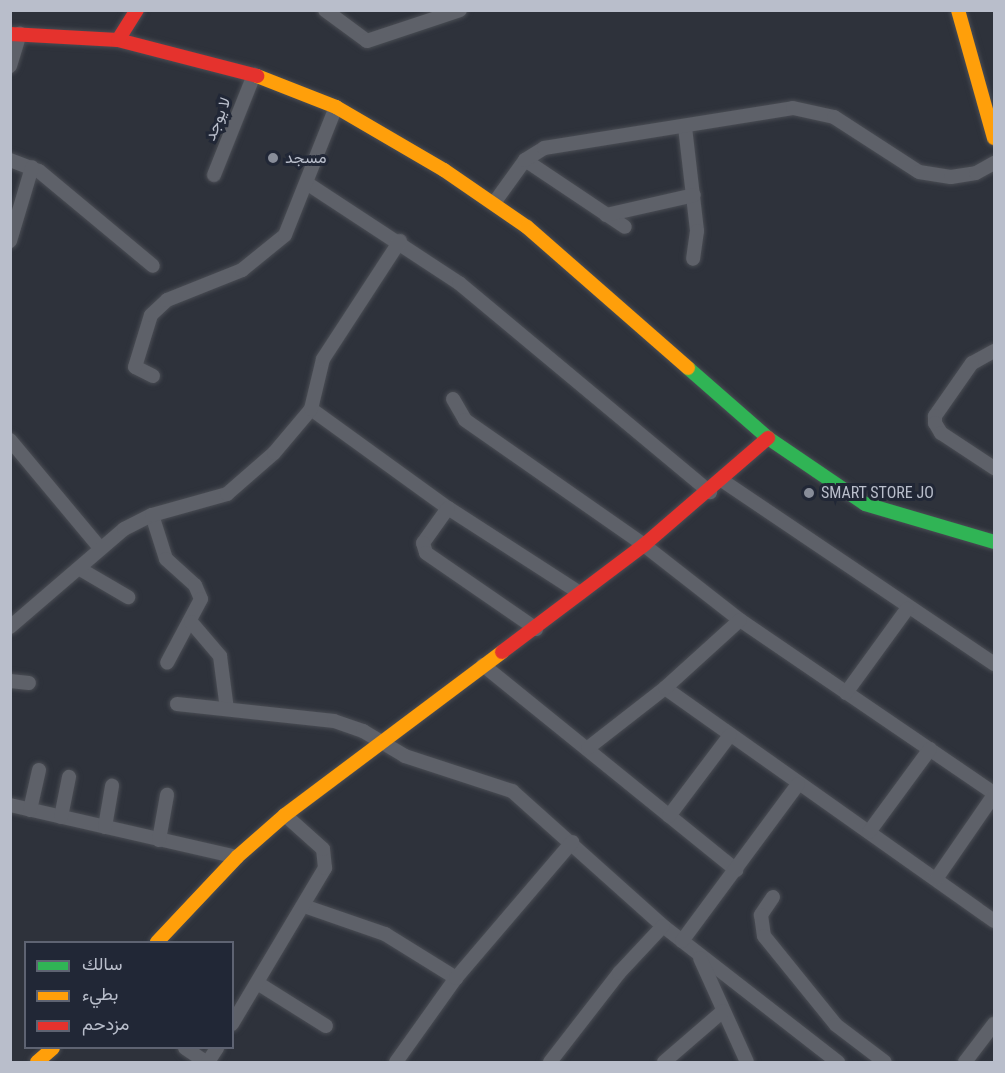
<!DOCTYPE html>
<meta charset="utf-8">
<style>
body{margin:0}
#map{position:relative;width:1005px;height:1073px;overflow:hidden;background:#2e323b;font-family:"Roboto Condensed",Vazirmatn,sans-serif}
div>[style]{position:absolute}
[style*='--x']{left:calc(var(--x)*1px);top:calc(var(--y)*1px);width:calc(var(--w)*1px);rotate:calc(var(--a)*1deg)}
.roads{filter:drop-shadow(0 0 2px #4a4d54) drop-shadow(0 0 2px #4a4d54)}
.street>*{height:14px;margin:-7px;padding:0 7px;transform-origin:7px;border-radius:7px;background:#5e6169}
.fast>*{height:14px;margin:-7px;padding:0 7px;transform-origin:7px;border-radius:7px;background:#30b455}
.slow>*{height:14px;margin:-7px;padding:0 7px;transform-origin:7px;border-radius:7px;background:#ff9f0a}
.jam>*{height:14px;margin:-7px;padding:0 7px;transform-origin:7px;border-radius:7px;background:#e5322d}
.dots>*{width:16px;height:16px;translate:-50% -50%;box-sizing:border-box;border:3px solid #212736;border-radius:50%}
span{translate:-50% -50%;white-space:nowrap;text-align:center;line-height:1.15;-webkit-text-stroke:6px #212736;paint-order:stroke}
.street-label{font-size:16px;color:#b9becb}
.poi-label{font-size:16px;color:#b9becb}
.left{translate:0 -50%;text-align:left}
.frame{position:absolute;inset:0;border:12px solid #b9becb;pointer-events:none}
.legend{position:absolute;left:24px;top:941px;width:210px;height:108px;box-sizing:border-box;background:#212736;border:2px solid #5e6372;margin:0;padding:8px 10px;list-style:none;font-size:18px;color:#b9becb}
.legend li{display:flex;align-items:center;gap:12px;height:30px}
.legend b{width:30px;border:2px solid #5e6372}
</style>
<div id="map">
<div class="roads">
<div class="street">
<div style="--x:325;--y:10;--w:52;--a:36.4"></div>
<div style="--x:367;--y:41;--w:98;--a:-18.4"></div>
<div style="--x:10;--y:66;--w:34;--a:-73"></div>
<div style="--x:685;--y:127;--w:105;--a:83.4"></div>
<div style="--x:697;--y:231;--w:28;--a:98"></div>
<div style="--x:10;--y:160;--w:31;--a:21"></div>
<div style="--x:39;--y:171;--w:148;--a:39.8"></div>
<div style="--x:525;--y:160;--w:120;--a:33.8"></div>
<div style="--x:214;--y:175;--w:108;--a:-68.2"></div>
<div style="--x:308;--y:184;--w:181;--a:33.3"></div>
<div style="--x:459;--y:283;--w:327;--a:39.8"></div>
<div style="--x:494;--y:203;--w:53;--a:-54.2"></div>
<div style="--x:525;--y:160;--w:22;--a:-32"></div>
<div style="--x:544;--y:148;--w:252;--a:-9.1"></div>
<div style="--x:793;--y:108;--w:42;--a:12.4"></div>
<div style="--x:834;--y:117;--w:101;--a:32.9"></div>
<div style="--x:919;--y:172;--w:32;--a:9"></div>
<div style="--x:951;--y:177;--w:25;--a:-9"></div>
<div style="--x:976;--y:173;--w:21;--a:-29"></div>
<div style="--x:606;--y:215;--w:90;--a:-12.8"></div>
<div style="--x:10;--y:241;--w:77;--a:-73.4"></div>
<div style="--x:994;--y:351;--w:25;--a:151"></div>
<div style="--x:972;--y:363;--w:65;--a:124.9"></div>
<div style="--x:935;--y:416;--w:7;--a:90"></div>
<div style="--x:935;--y:423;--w:12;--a:59"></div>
<div style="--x:941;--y:433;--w:64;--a:33.4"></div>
<div style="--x:153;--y:376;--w:20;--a:-153"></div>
<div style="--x:135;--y:367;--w:54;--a:-72.9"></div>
<div style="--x:151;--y:315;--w:22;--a:-43"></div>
<div style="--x:167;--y:300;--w:81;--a:-21.8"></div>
<div style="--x:242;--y:270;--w:55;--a:-39.1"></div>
<div style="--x:285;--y:235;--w:138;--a:-68.3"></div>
<div style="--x:453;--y:399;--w:24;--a:60"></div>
<div style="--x:465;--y:420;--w:218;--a:34.9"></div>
<div style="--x:644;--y:545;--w:122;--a:38"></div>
<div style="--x:740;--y:620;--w:307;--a:34.3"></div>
<div style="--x:311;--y:409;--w:169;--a:35.9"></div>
<div style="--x:448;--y:508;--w:157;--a:32.8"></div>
<div style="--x:10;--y:440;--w:141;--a:50.2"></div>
<div style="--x:723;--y:481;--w:327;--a:34"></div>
<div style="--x:448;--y:508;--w:43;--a:125.5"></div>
<div style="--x:423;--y:543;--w:10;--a:73"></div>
<div style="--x:426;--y:553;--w:134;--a:34.6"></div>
<div style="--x:152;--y:515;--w:46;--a:72.3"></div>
<div style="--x:166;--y:559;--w:39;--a:42"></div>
<div style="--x:195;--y:585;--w:15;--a:67"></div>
<div style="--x:201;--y:599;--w:72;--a:118"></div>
<div style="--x:80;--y:569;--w:56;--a:30.3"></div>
<div style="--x:191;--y:622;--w:45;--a:49.5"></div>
<div style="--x:220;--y:656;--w:53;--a:82.5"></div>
<div style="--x:10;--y:627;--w:150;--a:-40.7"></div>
<div style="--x:124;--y:529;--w:31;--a:-27"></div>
<div style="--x:152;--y:515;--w:78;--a:-15.6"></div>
<div style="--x:227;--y:494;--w:62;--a:-41.1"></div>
<div style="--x:274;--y:453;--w:57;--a:-49.9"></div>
<div style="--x:311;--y:409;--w:51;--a:-76.5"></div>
<div style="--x:323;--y:359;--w:141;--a:-56.9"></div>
<div style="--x:483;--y:665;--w:326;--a:39"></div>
<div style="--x:10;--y:681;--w:19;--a:6"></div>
<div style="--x:665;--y:688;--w:403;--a:35.3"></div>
<div style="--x:846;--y:693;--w:104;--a:-54"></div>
<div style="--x:177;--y:704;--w:158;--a:6.2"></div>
<div style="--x:334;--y:721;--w:31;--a:19"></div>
<div style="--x:363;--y:731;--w:49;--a:30.8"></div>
<div style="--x:405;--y:756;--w:113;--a:18.1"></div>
<div style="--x:512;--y:791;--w:203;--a:41.8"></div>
<div style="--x:663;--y:926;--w:222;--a:37.9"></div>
<div style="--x:588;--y:748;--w:98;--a:-37.9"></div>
<div style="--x:665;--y:688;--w:101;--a:-42.2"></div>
<div style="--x:10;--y:805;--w:233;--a:12.9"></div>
<div style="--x:30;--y:810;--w:41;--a:-77.3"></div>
<div style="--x:669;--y:816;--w:101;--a:-53"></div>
<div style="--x:61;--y:817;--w:41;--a:-78.7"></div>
<div style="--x:105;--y:827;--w:42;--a:-80.3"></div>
<div style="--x:869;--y:832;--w:103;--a:-53.7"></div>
<div style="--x:159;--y:840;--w:46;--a:-79.9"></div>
<div style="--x:936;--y:879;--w:102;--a:-55.4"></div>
<div style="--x:773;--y:897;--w:22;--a:124"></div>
<div style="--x:761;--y:915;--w:21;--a:82"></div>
<div style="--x:764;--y:936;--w:114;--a:51"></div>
<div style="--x:836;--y:1025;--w:61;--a:37.1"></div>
<div style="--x:304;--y:906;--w:86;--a:19.1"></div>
<div style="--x:385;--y:934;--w:84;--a:31.8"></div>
<div style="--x:682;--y:941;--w:195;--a:-53.5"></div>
<div style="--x:700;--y:958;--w:114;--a:65.7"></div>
<div style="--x:259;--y:984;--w:79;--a:32.1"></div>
<div style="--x:232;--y:1024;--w:182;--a:-59.2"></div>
<div style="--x:325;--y:868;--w:19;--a:-96"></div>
<div style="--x:323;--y:849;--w:51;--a:-138.2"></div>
<div style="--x:185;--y:1048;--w:25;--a:34"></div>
<div style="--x:208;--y:1062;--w:17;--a:-57"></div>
<div style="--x:396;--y:1062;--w:103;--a:-54.5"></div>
<div style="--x:456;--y:978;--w:179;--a:-49.5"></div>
<div style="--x:550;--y:1062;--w:113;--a:-52.2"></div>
<div style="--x:619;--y:973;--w:64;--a:-46.9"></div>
<div style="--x:664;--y:1062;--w:78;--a:-40.8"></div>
<div style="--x:965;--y:1062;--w:48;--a:-52.7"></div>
</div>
<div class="fast">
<div style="--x:688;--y:368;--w:106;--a:41.2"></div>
<div style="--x:768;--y:438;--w:117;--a:34.2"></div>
<div style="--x:865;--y:504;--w:134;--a:16.4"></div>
</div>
<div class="slow">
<div style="--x:958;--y:10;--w:133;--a:74.3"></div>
<div style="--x:257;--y:76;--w:85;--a:21.4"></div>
<div style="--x:336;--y:107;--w:125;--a:30.3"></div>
<div style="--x:444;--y:170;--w:101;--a:34.5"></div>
<div style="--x:527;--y:227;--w:214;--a:41.2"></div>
<div style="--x:157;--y:942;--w:117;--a:-46.7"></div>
<div style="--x:237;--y:857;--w:64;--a:-41.2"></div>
<div style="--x:285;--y:815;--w:271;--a:-36.9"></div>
<div style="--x:37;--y:1062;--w:21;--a:-41"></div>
</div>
<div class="jam">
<div style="--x:10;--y:34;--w:108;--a:3.2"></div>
<div style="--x:118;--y:40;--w:144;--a:14.5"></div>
<div style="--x:118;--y:40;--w:36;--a:-58"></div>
<div style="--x:502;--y:652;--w:178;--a:-37"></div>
<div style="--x:644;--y:545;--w:164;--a:-40.8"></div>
</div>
</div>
<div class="dots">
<div style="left:273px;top:158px;background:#888d99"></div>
<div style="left:809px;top:493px;background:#888d99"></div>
</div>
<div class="street-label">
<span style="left:218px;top:119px;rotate:-68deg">لا يوجد</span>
</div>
<div class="poi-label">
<span class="left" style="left:285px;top:158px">مسجد</span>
<span class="left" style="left:821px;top:493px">SMART STORE JO</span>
</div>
<div class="frame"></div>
<ul class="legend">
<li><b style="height:8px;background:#30b455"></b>سالك</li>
<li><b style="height:8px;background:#ff9f0a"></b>بطيء</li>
<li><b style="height:8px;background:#e5322d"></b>مزدحم</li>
</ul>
</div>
